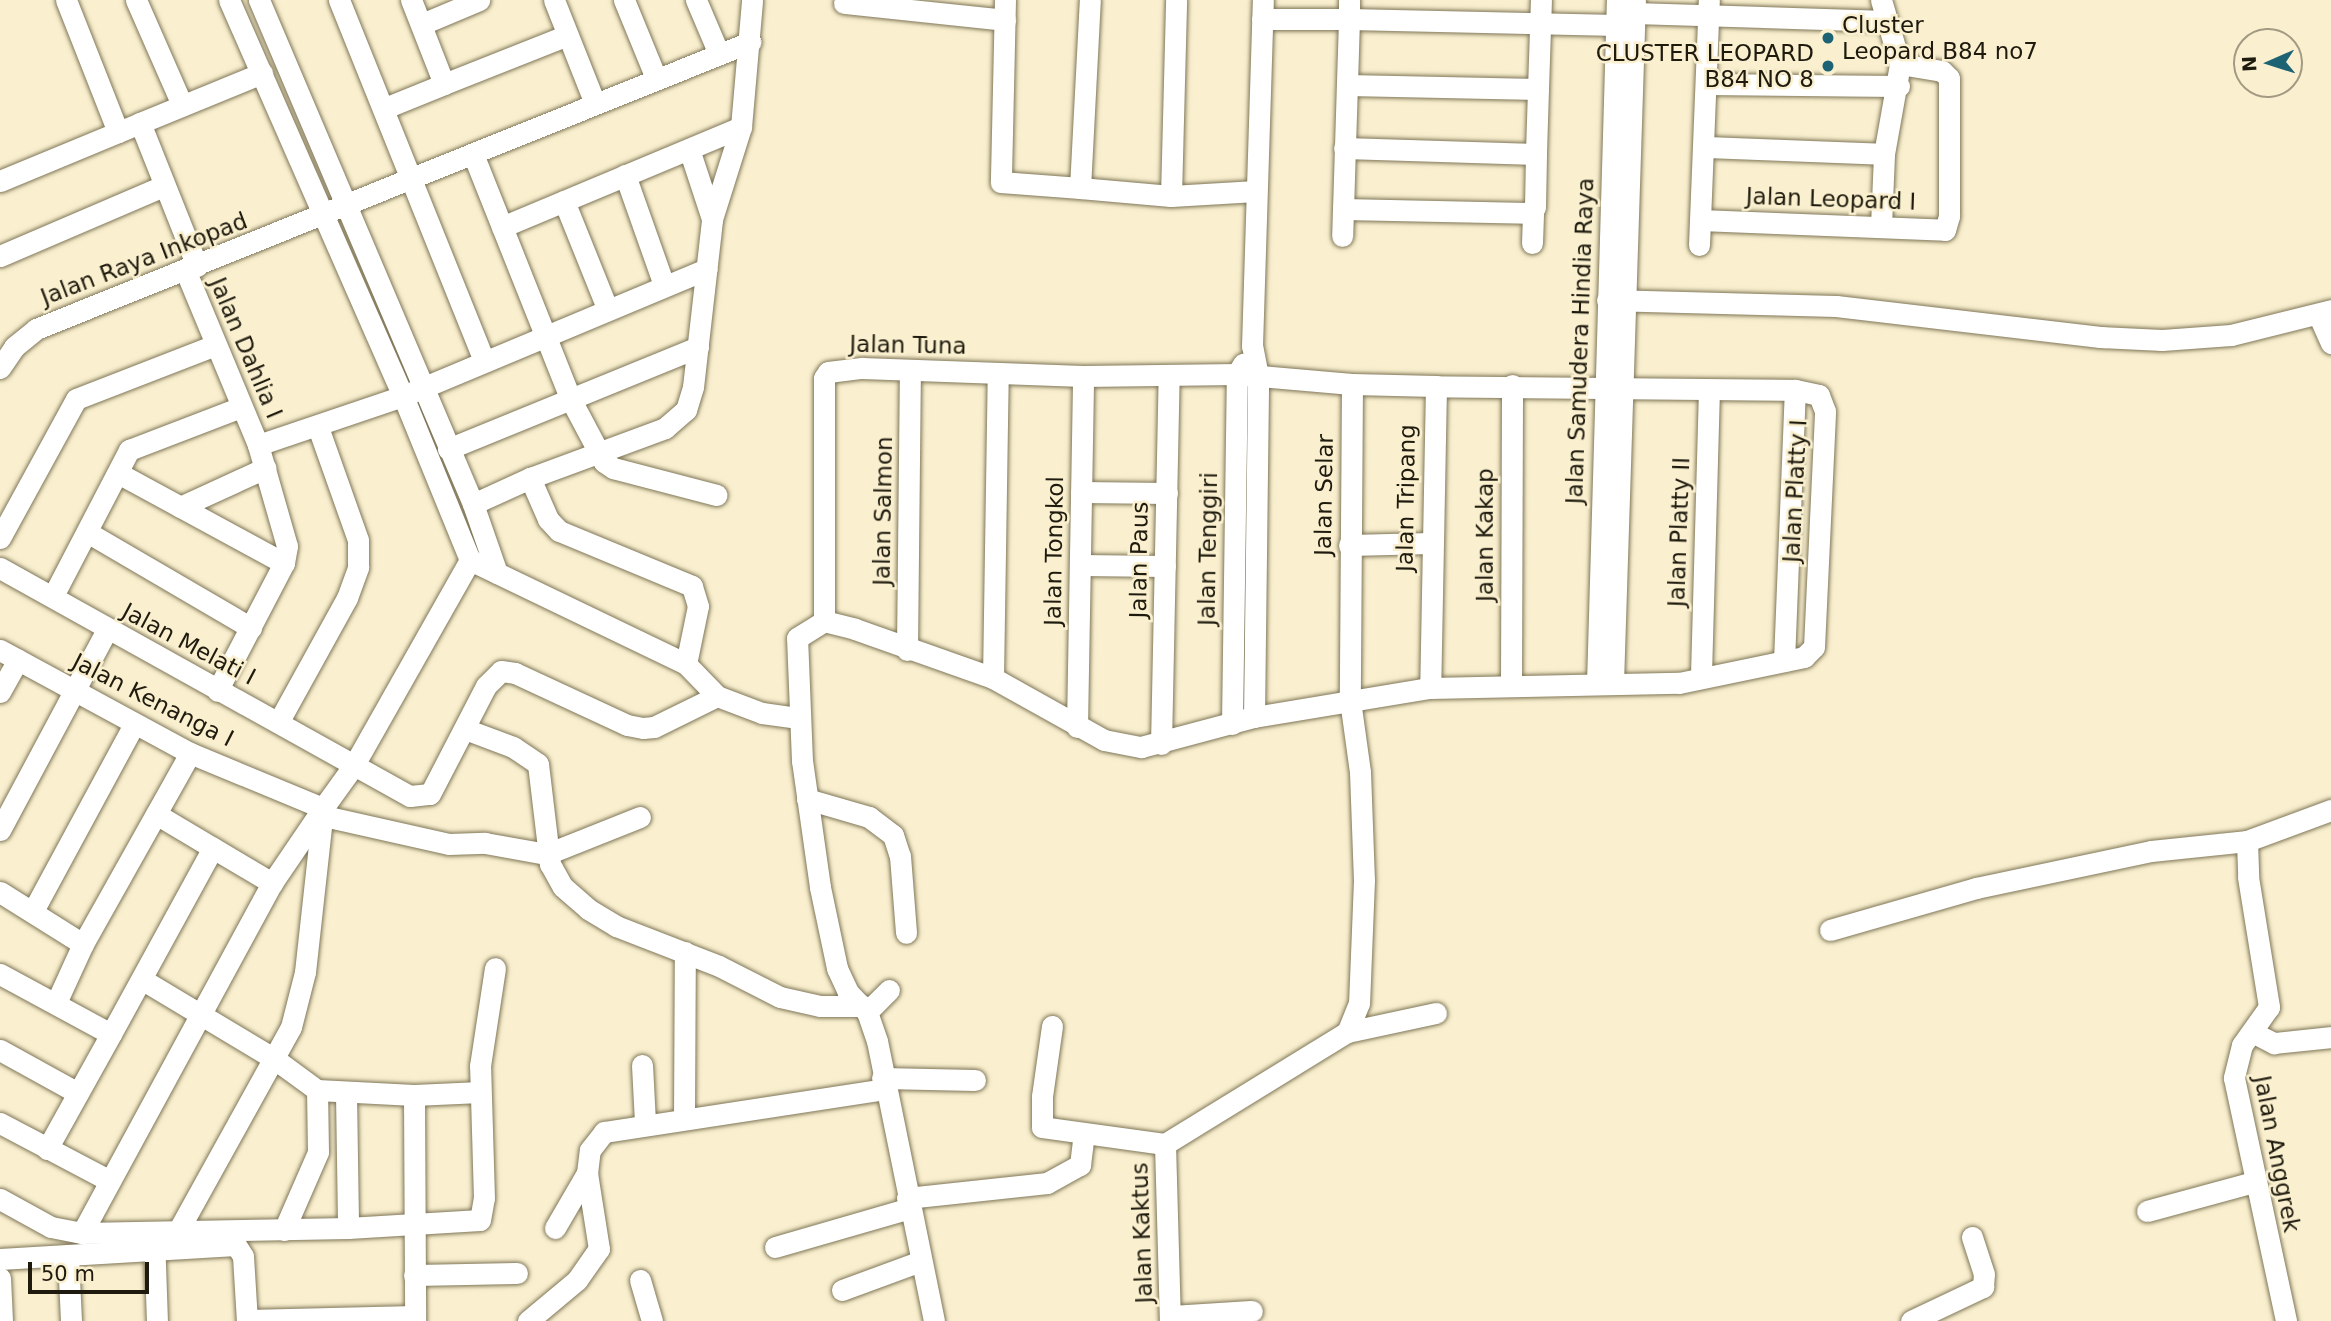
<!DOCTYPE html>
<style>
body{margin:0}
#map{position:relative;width:2331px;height:1321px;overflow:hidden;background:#faf0cf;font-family:"DejaVu Sans",sans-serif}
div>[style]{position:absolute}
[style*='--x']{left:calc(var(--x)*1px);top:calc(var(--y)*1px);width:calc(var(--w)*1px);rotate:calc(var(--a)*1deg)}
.roads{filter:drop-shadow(0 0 2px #7f7658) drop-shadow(0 0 2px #7f7658)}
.minor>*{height:21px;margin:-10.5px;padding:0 10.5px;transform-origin:10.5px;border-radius:10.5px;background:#fff}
.dots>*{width:19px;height:19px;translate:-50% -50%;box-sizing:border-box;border:4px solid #faf0cf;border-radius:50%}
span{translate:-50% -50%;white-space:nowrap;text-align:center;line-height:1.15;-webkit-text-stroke:5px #faf0cf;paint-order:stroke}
.poi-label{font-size:23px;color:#1e1a0e}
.left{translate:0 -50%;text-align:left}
.right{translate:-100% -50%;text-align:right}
.street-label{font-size:23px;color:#1e1a0e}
.north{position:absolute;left:2233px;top:28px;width:70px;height:70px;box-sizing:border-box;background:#faf0cf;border:2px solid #a29a82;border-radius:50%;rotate:267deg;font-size:19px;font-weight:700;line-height:28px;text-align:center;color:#1e1a0e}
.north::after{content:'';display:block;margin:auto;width:24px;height:32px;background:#1e6374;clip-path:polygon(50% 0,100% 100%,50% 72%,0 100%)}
.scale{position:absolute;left:28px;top:1262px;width:121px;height:32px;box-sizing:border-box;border:4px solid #1e1a0e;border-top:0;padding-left:9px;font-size:21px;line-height:24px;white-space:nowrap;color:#1e1a0e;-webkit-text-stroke:5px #faf0cf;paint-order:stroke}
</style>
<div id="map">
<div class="roads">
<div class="minor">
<div style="--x:66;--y:0;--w:142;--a:68.5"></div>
<div style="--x:136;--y:0;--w:115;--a:66.3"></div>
<div style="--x:229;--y:0;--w:433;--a:66.3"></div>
<div style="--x:403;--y:396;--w:177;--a:67.8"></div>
<div style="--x:470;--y:560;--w:240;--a:25.7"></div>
<div style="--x:686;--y:664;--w:45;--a:45.9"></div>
<div style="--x:717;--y:696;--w:48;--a:20.7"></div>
<div style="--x:762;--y:713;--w:37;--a:8"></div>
<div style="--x:259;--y:0;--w:548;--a:66.99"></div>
<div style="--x:473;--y:504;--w:73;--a:70.8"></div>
<div style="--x:339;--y:0;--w:388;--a:68.1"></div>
<div style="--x:554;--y:0;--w:109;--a:68.4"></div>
<div style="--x:624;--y:0;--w:84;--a:67.7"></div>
<div style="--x:696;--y:0;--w:59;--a:66.9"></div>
<div style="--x:1005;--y:0;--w:182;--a:91.3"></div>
<div style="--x:1001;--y:182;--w:79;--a:4.3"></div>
<div style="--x:1080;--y:188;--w:188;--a:-87"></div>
<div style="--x:1349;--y:0;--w:19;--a:90"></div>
<div style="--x:1349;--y:19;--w:268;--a:1.3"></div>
<div style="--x:844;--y:3;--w:162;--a:6"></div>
<div style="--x:1634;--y:13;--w:253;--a:1.8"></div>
<div style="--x:1262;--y:19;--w:87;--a:0"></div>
<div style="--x:1349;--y:19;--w:217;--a:91.8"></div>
<div style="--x:422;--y:24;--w:62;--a:-22.8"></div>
<div style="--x:444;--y:84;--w:133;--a:-21.6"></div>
<div style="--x:1706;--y:84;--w:193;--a:0.6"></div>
<div style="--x:1347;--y:85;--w:191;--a:1.2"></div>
<div style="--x:1538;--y:89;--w:65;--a:91.8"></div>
<div style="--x:1538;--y:89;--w:89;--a:-88.1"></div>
<div style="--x:385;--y:108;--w:64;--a:-22.1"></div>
<div style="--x:444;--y:84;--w:90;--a:-111.4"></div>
<div style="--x:1704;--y:147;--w:180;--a:2.2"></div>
<div style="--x:689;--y:149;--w:74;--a:71.8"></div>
<div style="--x:473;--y:154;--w:265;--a:68.3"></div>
<div style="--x:571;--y:400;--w:70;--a:62"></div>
<div style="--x:604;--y:462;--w:11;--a:34"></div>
<div style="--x:613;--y:468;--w:107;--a:14.6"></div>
<div style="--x:625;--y:175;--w:117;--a:70.5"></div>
<div style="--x:0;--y:181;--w:152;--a:-22.5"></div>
<div style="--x:1080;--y:188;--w:91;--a:5"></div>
<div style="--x:1171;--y:196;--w:85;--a:-3.4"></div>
<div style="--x:1171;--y:196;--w:196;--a:-88.5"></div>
<div style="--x:564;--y:201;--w:115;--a:68.1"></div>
<div style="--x:1343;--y:209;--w:185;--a:1.2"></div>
<div style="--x:1528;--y:213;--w:9;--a:-41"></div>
<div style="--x:1535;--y:207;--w:53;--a:-88.9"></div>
<div style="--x:1536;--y:154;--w:192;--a:-178.2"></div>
<div style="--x:1700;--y:220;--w:245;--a:2.3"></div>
<div style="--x:1945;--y:230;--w:15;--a:-74"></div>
<div style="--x:1949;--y:216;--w:138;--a:-90"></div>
<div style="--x:1949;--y:78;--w:10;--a:-135"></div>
<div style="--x:1942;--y:71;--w:43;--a:-170.5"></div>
<div style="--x:1881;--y:226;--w:72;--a:-87.6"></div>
<div style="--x:1884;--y:154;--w:91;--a:-79.9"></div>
<div style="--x:1900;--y:64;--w:67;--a:-106.5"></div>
<div style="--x:502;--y:227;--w:259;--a:-22.7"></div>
<div style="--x:1532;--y:243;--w:32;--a:-88"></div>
<div style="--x:1699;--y:245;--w:245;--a:-87.7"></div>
<div style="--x:0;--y:256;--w:177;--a:-23.2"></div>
<div style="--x:197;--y:266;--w:154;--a:-111.7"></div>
<div style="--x:140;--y:123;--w:132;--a:-22.3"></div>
<div style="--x:186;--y:272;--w:187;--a:67.4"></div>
<div style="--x:258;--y:445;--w:105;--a:74"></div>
<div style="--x:287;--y:546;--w:17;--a:100"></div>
<div style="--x:284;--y:563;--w:144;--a:117.6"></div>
<div style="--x:1607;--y:300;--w:229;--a:1.5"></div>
<div style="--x:1836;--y:306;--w:266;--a:6.7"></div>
<div style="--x:2100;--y:337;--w:62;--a:2.8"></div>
<div style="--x:2162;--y:340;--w:69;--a:-4.1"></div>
<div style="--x:2231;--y:335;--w:103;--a:-14"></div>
<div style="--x:2318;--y:314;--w:32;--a:66"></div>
<div style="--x:0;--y:368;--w:25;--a:-56"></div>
<div style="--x:14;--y:347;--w:28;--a:-39"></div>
<div style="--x:36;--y:329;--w:770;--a:-21.9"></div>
<div style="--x:1352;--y:384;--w:84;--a:1.4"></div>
<div style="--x:258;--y:445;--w:153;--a:-18.7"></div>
<div style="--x:403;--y:396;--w:329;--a:-22.7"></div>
<div style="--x:448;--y:449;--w:270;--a:-22.2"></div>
<div style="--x:118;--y:473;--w:189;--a:28.5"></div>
<div style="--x:1081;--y:492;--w:86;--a:0.7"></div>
<div style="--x:473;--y:504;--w:63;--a:-24.5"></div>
<div style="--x:180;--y:507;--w:94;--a:-24.6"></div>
<div style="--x:87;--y:532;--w:190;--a:30.3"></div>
<div style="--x:0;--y:538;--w:158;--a:-61.3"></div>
<div style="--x:76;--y:399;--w:149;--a:-21.2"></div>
<div style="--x:1349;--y:545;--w:82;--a:-1.4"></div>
<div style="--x:1080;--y:565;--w:85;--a:0.7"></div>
<div style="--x:0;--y:568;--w:469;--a:29.1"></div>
<div style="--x:410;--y:796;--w:20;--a:-6"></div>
<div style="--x:430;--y:794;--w:122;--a:-62.6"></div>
<div style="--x:486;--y:686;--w:21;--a:-45"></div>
<div style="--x:501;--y:671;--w:14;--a:8"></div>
<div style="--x:515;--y:673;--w:123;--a:24.9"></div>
<div style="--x:627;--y:725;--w:16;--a:11"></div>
<div style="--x:643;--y:728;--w:11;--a:-5"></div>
<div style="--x:654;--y:727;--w:70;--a:-26.2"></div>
<div style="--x:53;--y:596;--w:165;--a:-62.5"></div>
<div style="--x:129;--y:450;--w:120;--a:-21"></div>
<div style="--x:824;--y:621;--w:243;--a:-90"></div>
<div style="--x:824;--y:378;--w:7;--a:-56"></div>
<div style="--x:828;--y:372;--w:34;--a:-7"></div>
<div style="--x:862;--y:368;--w:221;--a:2.1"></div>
<div style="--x:1083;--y:376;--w:154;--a:-0.7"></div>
<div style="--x:1237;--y:374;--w:115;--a:5"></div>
<div style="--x:1352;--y:384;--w:316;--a:90.4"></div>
<div style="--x:1350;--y:700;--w:73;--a:82.1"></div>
<div style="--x:1360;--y:772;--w:108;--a:87.9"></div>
<div style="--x:1364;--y:880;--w:123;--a:92.3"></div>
<div style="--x:1359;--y:1003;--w:31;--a:112"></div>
<div style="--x:0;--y:650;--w:216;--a:28.5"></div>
<div style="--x:190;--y:753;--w:144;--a:22.5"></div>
<div style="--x:323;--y:808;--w:91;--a:124.2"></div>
<div style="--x:272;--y:883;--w:398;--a:118.5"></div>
<div style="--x:907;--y:650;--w:278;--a:-89.4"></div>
<div style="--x:1784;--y:661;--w:271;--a:-87.7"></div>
<div style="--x:686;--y:664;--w:59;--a:-78.3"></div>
<div style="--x:698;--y:606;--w:21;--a:-107"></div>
<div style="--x:692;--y:586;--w:144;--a:-157.5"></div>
<div style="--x:559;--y:531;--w:16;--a:-133"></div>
<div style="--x:548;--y:519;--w:45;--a:-113.7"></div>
<div style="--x:530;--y:478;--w:144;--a:-20.3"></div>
<div style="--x:665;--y:428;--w:28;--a:-41"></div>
<div style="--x:686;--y:410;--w:24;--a:-73"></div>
<div style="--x:693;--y:387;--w:169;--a:-83.5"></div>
<div style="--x:712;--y:219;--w:96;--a:-72.5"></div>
<div style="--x:741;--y:127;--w:127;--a:-85"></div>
<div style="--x:1701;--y:675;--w:285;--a:-88.4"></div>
<div style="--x:993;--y:678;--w:305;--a:-89.1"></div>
<div style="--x:1613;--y:683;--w:683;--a:-88.16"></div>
<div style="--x:1511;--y:684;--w:299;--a:-89.8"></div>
<div style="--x:1597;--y:684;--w:684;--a:-88.33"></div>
<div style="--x:0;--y:692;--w:37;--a:-61"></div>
<div style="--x:1254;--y:717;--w:341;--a:-89.3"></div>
<div style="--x:1258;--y:376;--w:31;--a:-101"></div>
<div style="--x:1252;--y:346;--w:346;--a:-88.2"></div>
<div style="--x:279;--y:721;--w:141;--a:-61.1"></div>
<div style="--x:347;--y:598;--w:33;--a:-70"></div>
<div style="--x:358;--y:567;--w:27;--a:-90"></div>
<div style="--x:358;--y:540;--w:120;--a:-109.5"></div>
<div style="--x:1232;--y:724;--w:350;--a:-89.2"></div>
<div style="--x:1237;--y:374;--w:12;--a:-59"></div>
<div style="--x:1077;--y:727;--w:351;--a:-89"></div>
<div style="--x:465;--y:729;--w:51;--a:20.6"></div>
<div style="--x:513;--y:747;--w:30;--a:34"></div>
<div style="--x:538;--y:764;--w:101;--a:83.2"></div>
<div style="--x:550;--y:864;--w:26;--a:61"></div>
<div style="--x:563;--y:887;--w:33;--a:41"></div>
<div style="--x:588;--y:909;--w:33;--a:31"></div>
<div style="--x:616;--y:926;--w:110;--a:21.2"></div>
<div style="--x:719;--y:966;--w:68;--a:26.9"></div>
<div style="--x:780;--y:997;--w:41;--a:12.7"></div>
<div style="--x:820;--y:1006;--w:43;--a:0"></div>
<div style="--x:1161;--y:744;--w:367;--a:-88.8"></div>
<div style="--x:807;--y:799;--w:65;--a:16.2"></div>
<div style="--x:869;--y:817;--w:30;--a:37"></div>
<div style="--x:893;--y:835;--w:22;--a:72"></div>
<div style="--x:900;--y:856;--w:77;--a:85.5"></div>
<div style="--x:156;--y:814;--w:66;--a:30.8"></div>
<div style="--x:324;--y:816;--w:128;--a:12.6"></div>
<div style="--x:449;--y:844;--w:36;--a:-2"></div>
<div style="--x:485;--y:843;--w:63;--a:10.1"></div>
<div style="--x:547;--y:854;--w:100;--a:-21.7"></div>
<div style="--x:0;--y:830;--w:227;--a:-61.9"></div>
<div style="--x:2247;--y:841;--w:36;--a:88"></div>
<div style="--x:2248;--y:877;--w:132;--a:80.8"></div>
<div style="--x:2269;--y:1007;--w:47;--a:125.4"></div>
<div style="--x:2242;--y:1045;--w:34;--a:104"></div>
<div style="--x:2234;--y:1078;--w:249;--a:77.9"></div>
<div style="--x:0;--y:892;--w:98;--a:32.1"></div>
<div style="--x:33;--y:911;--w:213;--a:-61.6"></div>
<div style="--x:1830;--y:930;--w:152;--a:-16"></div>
<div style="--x:1976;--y:888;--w:179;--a:-11.9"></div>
<div style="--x:2151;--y:851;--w:97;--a:-5.9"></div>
<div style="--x:2247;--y:841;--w:90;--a:-20.3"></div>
<div style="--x:0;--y:974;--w:126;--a:28.4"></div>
<div style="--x:111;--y:1034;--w:212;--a:-61.3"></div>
<div style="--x:213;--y:848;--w:69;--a:30.7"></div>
<div style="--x:143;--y:980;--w:155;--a:31"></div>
<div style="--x:276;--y:1060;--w:51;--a:36.2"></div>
<div style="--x:317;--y:1090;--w:97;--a:3"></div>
<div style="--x:414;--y:1095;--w:66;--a:-2.6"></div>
<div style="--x:56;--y:1003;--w:65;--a:-65.4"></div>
<div style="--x:83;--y:944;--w:219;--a:-60.7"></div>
<div style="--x:867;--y:1012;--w:31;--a:-45"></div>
<div style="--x:1052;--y:1026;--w:71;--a:98.1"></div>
<div style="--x:1042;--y:1096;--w:31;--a:90"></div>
<div style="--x:1042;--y:1127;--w:124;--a:7.9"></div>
<div style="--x:1165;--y:1144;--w:214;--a:-31.6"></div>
<div style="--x:1347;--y:1032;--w:91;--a:-12.1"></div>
<div style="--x:2252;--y:1032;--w:25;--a:27"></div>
<div style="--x:2274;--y:1043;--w:57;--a:-6"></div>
<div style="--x:0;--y:1050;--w:89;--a:28.9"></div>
<div style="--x:642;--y:1065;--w:58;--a:87"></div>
<div style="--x:882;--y:1078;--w:93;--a:1.2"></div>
<div style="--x:346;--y:1094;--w:134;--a:89.1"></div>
<div style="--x:414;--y:1095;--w:226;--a:89.7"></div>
<div style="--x:684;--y:1118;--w:166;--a:-89.7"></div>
<div style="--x:0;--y:1123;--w:122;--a:27.8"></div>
<div style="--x:1165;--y:1144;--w:177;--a:88.4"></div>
<div style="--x:47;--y:1149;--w:132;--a:-60.9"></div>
<div style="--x:907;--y:1198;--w:141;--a:-6.1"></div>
<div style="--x:1047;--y:1183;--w:38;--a:-29"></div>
<div style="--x:1080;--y:1165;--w:31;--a:-83"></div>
<div style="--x:0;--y:1199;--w:58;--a:28.8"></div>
<div style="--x:51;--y:1227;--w:32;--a:11"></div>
<div style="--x:82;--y:1233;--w:266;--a:-1.1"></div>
<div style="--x:348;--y:1228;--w:132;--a:-3.5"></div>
<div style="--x:480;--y:1220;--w:22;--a:-80"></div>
<div style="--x:484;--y:1198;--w:132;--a:-91.7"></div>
<div style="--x:480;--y:1066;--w:99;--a:-81.3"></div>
<div style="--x:2147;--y:1211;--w:111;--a:-15.2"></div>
<div style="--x:555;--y:1228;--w:64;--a:-59.8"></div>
<div style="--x:284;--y:1230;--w:85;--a:-66.4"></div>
<div style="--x:318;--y:1152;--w:62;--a:-90.9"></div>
<div style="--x:178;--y:1231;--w:233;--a:-61"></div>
<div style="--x:291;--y:1027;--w:57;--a:-75.7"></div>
<div style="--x:305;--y:972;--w:165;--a:-83.7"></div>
<div style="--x:323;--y:808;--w:53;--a:-54.2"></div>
<div style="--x:354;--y:765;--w:236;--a:-60.5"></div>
<div style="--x:154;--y:1236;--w:85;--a:88"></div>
<div style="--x:775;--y:1247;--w:141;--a:-16.1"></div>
<div style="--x:68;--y:1257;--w:64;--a:87.3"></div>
<div style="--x:0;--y:1259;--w:236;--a:-3.4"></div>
<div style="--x:236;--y:1245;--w:13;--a:58"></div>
<div style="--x:243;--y:1256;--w:65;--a:86.5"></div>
<div style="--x:414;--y:1275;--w:103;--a:-1.1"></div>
<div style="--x:0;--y:1278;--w:43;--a:87.3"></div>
<div style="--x:640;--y:1280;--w:43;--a:73.7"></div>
<div style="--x:842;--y:1290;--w:84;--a:-20.2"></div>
<div style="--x:1170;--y:1316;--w:82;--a:-3.5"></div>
<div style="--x:247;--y:1320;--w:168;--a:-1.4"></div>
<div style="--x:528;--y:1321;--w:64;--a:-39.9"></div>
<div style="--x:577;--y:1280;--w:38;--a:-55"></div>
<div style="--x:599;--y:1249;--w:77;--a:-99"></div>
<div style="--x:587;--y:1173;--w:23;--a:-83"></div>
<div style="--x:590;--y:1150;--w:23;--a:-52"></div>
<div style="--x:604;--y:1132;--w:283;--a:-8.7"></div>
<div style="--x:934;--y:1321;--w:286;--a:-101.5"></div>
<div style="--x:877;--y:1041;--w:31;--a:-109"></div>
<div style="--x:867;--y:1012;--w:28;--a:-134"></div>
<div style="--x:848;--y:992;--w:26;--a:-115"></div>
<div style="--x:837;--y:968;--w:83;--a:-101.9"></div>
<div style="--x:820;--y:887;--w:127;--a:-98.1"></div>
<div style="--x:802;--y:761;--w:123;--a:-92.3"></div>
<div style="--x:797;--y:638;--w:32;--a:-32"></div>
<div style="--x:824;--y:621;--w:32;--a:14"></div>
<div style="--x:855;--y:629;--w:146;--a:19.5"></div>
<div style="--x:993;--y:678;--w:127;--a:29.2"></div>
<div style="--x:1104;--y:740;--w:38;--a:11"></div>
<div style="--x:1141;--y:747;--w:117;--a:-14.9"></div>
<div style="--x:1254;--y:717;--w:178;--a:-9.4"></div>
<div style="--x:1430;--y:688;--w:249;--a:-1.2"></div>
<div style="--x:1679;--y:683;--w:128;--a:-11.7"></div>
<div style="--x:1804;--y:657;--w:14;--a:-45"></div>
<div style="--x:1814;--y:647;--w:236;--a:-87.3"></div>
<div style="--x:1825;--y:411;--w:17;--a:-111"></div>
<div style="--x:1819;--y:395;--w:25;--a:-168"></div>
<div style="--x:1795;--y:390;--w:359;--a:-179.4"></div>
<div style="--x:1436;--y:386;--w:302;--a:91.1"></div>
<div style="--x:1911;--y:1321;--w:80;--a:-25.3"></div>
<div style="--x:1983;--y:1287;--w:13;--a:-86"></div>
<div style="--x:1984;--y:1274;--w:39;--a:-108"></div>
</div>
</div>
<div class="dots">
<div style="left:1828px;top:38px;background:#1e6374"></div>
<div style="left:1828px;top:66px;background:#1e6374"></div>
</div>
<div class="poi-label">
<span class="left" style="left:1842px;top:38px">Cluster<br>Leopard B84 no7</span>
<span class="right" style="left:1814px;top:66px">CLUSTER LEOPARD<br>B84 NO 8</span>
</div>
<div class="street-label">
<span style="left:1831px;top:199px;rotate:2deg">Jalan Leopard I</span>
<span style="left:144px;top:259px;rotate:-21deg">Jalan Raya Inkopad</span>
<span style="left:1580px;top:341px;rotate:-88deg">Jalan Samudera Hindia Raya</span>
<span style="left:908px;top:345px;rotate:1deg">Jalan Tuna</span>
<span style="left:246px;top:348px;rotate:67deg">Jalan Dahlia I</span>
<span style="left:1795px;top:491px;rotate:-87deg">Jalan Platty I</span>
<span style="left:1324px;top:495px;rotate:-89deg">Jalan Selar</span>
<span style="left:1406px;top:498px;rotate:-89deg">Jalan Tripang</span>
<span style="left:883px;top:511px;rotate:-89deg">Jalan Salmon</span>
<span style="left:1679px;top:532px;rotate:-88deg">Jalan Platty II</span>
<span style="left:1485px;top:535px;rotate:-90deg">Jalan Kakap</span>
<span style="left:1208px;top:549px;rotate:-89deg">Jalan Tenggiri</span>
<span style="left:1054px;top:551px;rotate:-89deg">Jalan Tongkol</span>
<span style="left:1139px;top:560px;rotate:-89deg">Jalan Paus</span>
<span style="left:189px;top:644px;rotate:28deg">Jalan Melati I</span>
<span style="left:153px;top:700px;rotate:27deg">Jalan Kenanga I</span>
<span style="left:2277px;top:1154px;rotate:79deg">Jalan Anggrek</span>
<span style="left:1142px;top:1233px;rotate:-92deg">Jalan Kaktus</span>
</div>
<div class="north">N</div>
<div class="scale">50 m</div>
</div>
